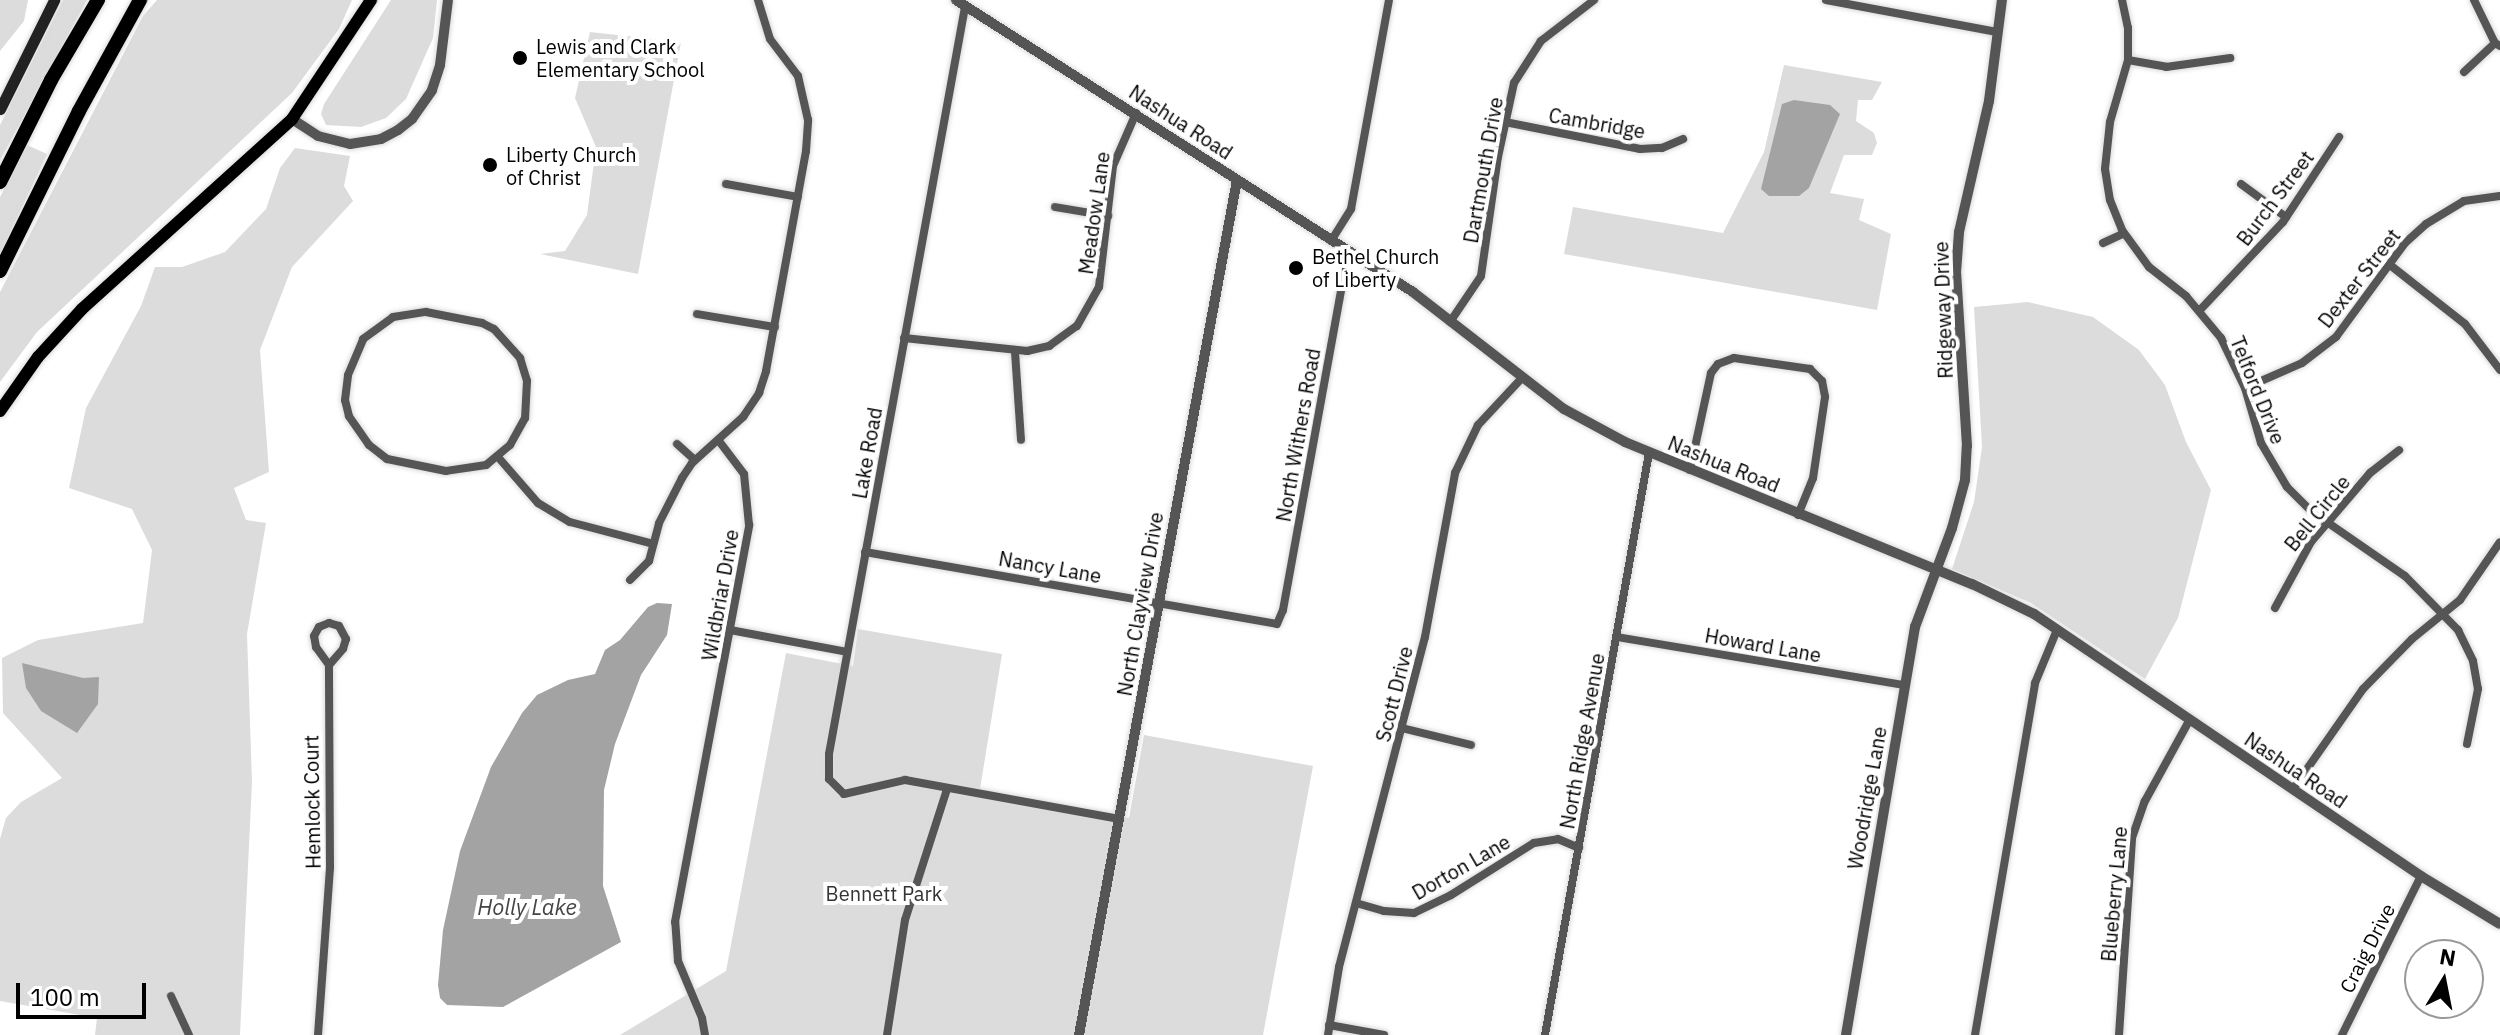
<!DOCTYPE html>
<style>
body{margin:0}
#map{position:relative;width:2500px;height:1035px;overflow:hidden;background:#fff;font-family:"IBM Plex Sans",sans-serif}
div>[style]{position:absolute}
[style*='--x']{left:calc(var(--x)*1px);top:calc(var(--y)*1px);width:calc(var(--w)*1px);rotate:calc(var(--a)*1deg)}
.green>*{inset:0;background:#dcdcdc}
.water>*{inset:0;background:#a3a3a3}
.roads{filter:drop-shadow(0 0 2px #dbdbdb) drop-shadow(0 0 2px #dbdbdb)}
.minor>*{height:8px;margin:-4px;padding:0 4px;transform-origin:4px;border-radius:4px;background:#555}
.tertiary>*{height:10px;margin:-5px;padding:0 5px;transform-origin:5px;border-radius:5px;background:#555}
.secondary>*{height:11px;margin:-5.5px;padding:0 5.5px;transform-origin:5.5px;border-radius:5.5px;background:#222}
.primary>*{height:12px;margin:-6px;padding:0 6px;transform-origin:6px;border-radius:6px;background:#000}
.motorway>*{height:14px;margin:-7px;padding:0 7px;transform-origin:7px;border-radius:7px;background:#000}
.dots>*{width:22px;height:22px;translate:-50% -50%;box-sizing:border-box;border:4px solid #fff;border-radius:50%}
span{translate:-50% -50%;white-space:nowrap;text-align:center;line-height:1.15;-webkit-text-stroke:8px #fff;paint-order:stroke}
.poi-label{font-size:20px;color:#000}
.left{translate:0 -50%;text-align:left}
.street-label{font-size:20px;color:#000}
.park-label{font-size:20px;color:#333}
.water-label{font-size:22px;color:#444;font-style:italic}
.north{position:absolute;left:2404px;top:939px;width:80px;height:80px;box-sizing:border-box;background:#fff;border:2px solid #999;border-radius:50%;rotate:10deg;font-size:22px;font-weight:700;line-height:32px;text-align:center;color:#000}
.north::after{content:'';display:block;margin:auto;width:28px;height:36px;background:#000;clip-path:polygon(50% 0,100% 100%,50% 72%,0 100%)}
.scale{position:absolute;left:16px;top:983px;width:130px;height:36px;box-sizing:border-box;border:4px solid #000;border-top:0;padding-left:10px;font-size:24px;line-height:28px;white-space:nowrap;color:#000;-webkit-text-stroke:6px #fff;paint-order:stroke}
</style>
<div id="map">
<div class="green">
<div style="clip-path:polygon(0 0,28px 0,24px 21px,0 51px)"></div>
<div style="clip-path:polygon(63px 0,87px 0,0 160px,0 125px)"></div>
<div style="clip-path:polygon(157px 0,352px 0,339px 29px,292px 93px,37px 332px,0 382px,0 292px,143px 16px)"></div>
<div style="clip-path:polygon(391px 0,437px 0,433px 38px,406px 99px,386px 118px,361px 127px,326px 125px,321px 114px,324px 104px)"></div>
<div style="clip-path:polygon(590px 32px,681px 42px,638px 274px,540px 254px,565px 251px,587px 215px,596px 147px,575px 98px)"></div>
<div style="clip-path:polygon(1784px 65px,1882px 82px,1872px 100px,1858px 100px,1856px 121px,1874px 133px,1877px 143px,1872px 155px,1844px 155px,1830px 193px,1864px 199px,1859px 220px,1891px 234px,1877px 310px,1564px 254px,1573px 207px,1723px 233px,1764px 152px)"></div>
<div style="clip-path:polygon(27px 145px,47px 154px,0 254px,0 197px)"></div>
<div style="clip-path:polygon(295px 148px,350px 156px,344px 186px,353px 201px,292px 267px,260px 350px,269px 472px,234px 488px,246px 520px,266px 523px,247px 634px,252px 782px,240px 1035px,95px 1035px,97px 1018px,0 1001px,0 839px,6px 818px,21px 802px,62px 778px,3px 713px,2px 658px,38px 640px,143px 623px,152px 550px,132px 509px,69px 488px,86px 408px,141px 306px,155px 267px,182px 267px,225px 252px,266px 209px,280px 168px)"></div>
<div style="clip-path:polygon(2028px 302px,2093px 317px,2139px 350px,2165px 385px,2186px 442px,2211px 490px,2178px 618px,2145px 679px,2031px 603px,1952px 569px,1974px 502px,1982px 447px,1974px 307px)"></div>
<div style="clip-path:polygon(858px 629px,1002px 654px,980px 789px,1129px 818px,1144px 735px,1313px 766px,1263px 1035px,620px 1035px,726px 971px,786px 653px,853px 666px)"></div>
</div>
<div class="water">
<div style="clip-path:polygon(1794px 100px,1830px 105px,1840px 114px,1809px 188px,1799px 196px,1769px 196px,1761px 189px,1782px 104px)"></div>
<div style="clip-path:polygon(657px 603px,672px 604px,667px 635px,641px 675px,615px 744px,604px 790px,603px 886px,621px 942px,503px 1007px,447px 1005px,440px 998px,438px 985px,443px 930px,460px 851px,491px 767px,522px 713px,537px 695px,568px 680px,595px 674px,605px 650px,620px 640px,648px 607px)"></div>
<div style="clip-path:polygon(22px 663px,83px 678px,99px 677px,98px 704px,77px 733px,41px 711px,26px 688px)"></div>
</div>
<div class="roads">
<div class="minor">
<div style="--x:1826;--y:0;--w:174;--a:10.6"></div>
<div style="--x:2122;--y:0;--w:29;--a:78"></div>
<div style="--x:2128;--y:28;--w:32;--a:90"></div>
<div style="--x:2128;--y:60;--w:65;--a:106.2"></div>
<div style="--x:2110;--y:122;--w:47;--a:96.1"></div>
<div style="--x:2105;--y:169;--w:31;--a:81"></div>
<div style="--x:2110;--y:200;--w:32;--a:68"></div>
<div style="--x:2122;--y:230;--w:46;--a:53.9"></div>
<div style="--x:2149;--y:267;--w:47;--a:38.1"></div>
<div style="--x:2186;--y:296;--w:55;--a:50.2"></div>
<div style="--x:2221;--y:338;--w:55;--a:64.4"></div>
<div style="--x:2245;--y:388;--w:57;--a:73.8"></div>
<div style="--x:2261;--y:443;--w:51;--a:59.4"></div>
<div style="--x:2287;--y:487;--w:34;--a:45"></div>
<div style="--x:2311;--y:511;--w:114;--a:34.7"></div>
<div style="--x:2405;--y:576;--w:76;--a:45.5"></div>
<div style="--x:2458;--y:630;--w:34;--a:64"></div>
<div style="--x:2473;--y:661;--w:28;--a:80"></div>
<div style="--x:2478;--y:689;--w:56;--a:101.3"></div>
<div style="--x:2474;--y:0;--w:48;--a:64"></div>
<div style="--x:2495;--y:43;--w:6;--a:31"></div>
<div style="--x:965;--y:7;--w:759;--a:100.32"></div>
<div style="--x:829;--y:754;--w:25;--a:90"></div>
<div style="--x:829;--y:779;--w:21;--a:45"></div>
<div style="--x:844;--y:794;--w:63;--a:-12.9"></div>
<div style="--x:905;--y:780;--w:218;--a:10.3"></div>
<div style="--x:2128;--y:60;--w:39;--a:10"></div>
<div style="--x:2166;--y:67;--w:65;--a:-8"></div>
<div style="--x:2464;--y:72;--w:42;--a:-43.1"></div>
<div style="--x:1505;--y:122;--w:138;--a:11.3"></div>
<div style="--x:1640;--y:149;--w:22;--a:-3"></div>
<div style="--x:1662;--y:148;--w:23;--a:-23"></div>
<div style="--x:726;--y:184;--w:73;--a:10.2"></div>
<div style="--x:2241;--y:184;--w:56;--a:36.3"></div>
<div style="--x:1055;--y:207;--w:54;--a:9.6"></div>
<div style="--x:1331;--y:241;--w:38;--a:-58"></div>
<div style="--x:1351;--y:209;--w:212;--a:-79.7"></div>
<div style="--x:2103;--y:243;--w:23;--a:-25"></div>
<div style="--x:2390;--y:265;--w:95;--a:38.2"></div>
<div style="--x:2465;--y:324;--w:58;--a:52.7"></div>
<div style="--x:2200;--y:310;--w:121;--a:-46.7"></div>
<div style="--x:2283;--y:222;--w:102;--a:-56.6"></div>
<div style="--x:426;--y:312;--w:57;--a:11.1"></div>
<div style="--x:482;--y:323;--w:13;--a:27"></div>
<div style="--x:494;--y:329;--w:39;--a:48"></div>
<div style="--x:520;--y:358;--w:24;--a:73"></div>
<div style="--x:527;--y:381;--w:37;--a:93"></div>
<div style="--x:525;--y:418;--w:31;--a:119"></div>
<div style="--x:510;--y:445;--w:31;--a:140"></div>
<div style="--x:486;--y:465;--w:40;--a:171.5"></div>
<div style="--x:446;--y:471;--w:60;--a:-168.5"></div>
<div style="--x:387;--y:459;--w:23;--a:-142"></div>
<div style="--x:369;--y:445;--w:35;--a:-125"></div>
<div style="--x:349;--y:416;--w:16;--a:-104"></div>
<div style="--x:345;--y:400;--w:25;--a:-83"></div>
<div style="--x:348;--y:375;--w:39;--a:-67"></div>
<div style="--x:363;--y:339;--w:37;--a:-36"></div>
<div style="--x:393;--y:317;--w:33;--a:-9"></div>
<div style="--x:697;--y:314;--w:79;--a:9.5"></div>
<div style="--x:1450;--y:322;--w:55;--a:-56"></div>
<div style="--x:1481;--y:276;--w:120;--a:-81.9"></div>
<div style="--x:1498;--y:157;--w:76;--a:-77.8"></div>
<div style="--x:1514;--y:83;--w:50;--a:-57.3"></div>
<div style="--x:1541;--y:41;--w:67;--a:-37.7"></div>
<div style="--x:904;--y:338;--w:124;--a:6"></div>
<div style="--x:1027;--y:351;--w:23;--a:-13"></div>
<div style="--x:1049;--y:346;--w:34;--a:-36"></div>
<div style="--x:1077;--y:326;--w:45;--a:-60.6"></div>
<div style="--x:1099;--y:287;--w:122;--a:-83.4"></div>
<div style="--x:1113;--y:166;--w:58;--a:-66.5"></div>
<div style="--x:1015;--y:352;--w:88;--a:86.1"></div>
<div style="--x:2245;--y:388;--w:62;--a:-23.7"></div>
<div style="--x:2302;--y:363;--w:43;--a:-37.4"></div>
<div style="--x:2336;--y:337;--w:117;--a:-53.7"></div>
<div style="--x:2405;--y:243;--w:28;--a:-42"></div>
<div style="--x:2426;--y:224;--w:44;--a:-31.2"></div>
<div style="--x:2464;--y:201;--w:36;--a:-8"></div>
<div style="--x:677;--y:444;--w:24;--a:42"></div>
<div style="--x:498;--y:457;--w:61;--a:49"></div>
<div style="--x:538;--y:503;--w:37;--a:31"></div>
<div style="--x:570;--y:522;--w:86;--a:14.8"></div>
<div style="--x:1690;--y:470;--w:99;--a:-77.8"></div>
<div style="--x:1711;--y:373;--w:11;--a:-52"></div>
<div style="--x:1718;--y:364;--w:17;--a:-21"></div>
<div style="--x:1734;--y:358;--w:77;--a:8.2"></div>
<div style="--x:1810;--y:369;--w:17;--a:45"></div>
<div style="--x:1822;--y:381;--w:16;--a:79"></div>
<div style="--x:1825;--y:397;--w:82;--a:98.4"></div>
<div style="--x:1813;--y:478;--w:40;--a:112"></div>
<div style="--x:865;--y:552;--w:418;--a:9.9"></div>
<div style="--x:1277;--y:624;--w:15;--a:-67"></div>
<div style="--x:1283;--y:610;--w:365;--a:-79.7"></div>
<div style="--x:630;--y:580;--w:27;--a:-45"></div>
<div style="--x:649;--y:561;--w:39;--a:-75"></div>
<div style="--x:659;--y:523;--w:51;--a:-62.9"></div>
<div style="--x:682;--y:478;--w:18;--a:-56"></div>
<div style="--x:692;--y:463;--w:69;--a:-42"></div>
<div style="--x:743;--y:417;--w:29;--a:-56"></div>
<div style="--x:759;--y:393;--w:23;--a:-72"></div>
<div style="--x:766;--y:371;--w:224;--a:-79.7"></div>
<div style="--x:806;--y:151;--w:31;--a:-86"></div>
<div style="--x:808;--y:120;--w:45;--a:-102.8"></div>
<div style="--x:798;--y:76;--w:46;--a:-127.1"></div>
<div style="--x:770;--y:39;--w:41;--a:-107.1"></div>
<div style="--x:2275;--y:608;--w:75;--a:-61.4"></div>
<div style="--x:2311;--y:542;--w:91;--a:-49.5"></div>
<div style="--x:2370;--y:473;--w:37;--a:-38"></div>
<div style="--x:329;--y:623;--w:10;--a:17"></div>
<div style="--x:339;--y:626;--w:15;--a:62"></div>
<div style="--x:346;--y:639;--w:10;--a:107"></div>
<div style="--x:343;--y:649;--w:21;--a:131"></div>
<div style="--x:329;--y:665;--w:22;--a:-126"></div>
<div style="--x:316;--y:647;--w:11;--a:-100"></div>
<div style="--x:314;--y:636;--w:10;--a:-61"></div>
<div style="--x:319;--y:627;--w:11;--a:-22"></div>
<div style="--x:730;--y:630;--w:119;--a:10.6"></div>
<div style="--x:1617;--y:637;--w:292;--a:9.5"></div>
<div style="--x:1402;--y:728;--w:71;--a:13.8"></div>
<div style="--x:2293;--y:789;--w:122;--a:-55"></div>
<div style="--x:2363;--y:689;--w:70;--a:-45.6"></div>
<div style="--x:2412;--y:639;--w:62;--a:-39.1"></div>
<div style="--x:2460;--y:600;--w:70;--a:-55.4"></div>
<div style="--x:1356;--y:903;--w:29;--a:16"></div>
<div style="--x:1384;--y:911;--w:30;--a:4"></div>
<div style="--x:1414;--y:913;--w:41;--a:-25.9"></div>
<div style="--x:1451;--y:895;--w:98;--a:-32.1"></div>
<div style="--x:1534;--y:843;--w:24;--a:-9"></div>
<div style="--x:1558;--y:839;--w:23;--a:23"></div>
<div style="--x:171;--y:996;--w:43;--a:65.2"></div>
<div style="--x:1329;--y:1025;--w:56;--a:10.3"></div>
<div style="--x:318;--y:1035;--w:168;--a:-85.9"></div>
<div style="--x:330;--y:867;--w:202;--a:-90.3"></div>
<div style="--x:705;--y:1035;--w:17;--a:-100"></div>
<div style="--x:702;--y:1018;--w:62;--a:-112.8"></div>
<div style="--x:678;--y:961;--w:39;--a:-94"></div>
<div style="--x:675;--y:922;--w:404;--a:-79.4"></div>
<div style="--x:749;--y:525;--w:51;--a:-95.6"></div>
<div style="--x:744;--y:474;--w:41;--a:-127.1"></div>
<div style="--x:887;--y:1035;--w:116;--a:-81.1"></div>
<div style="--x:905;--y:920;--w:138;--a:-72.2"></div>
<div style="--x:1328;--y:1035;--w:69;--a:-80.8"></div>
<div style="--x:1339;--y:967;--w:341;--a:-75.4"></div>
<div style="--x:1425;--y:637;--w:167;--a:-79.6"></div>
<div style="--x:1455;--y:473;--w:53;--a:-64.4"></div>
<div style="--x:1478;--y:425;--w:64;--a:-46.9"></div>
<div style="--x:1545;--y:1035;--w:591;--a:-79.87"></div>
<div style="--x:1975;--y:1035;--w:357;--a:-80.3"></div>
<div style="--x:2035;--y:683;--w:57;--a:-67.5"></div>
<div style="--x:2119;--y:1035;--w:197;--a:-86.2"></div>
<div style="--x:2132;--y:838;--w:39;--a:-71"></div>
<div style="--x:2145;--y:801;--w:91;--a:-61.2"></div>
<div style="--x:2342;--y:1035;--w:178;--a:-63.6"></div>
</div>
<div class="tertiary">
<div style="--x:956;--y:0;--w:542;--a:32.58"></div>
<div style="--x:1413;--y:292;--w:191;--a:37.8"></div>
<div style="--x:1564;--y:409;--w:69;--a:28.4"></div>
<div style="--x:1625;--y:442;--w:375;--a:22.3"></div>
<div style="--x:1972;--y:584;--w:69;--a:25.8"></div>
<div style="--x:2034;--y:614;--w:467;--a:34.1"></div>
<div style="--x:2421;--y:876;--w:92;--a:31.3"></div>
<div style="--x:292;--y:119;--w:31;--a:33"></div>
<div style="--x:318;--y:136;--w:33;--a:14"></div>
<div style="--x:350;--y:144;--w:31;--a:-9"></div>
<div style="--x:381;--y:139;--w:19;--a:-28"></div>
<div style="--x:398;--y:130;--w:18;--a:-38"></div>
<div style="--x:412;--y:119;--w:35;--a:-55"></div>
<div style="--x:432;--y:90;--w:26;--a:-72"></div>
<div style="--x:440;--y:65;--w:65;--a:-83"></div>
<div style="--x:1079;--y:1035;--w:869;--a:-79.53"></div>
<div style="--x:1846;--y:1035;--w:414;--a:-80.4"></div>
<div style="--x:1915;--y:627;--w:106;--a:-69.5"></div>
<div style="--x:1952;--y:528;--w:50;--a:-74.8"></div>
<div style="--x:1965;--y:480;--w:34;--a:-87"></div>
<div style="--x:1967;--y:446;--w:173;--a:-93.6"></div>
<div style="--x:1956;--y:273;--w:41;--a:-85.8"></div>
<div style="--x:1959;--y:232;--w:134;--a:-77.1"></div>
<div style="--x:1989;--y:101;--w:102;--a:-82.7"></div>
</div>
<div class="secondary">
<div style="--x:0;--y:109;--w:122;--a:-63.6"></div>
</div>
<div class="primary">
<div style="--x:0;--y:411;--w:66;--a:-54.9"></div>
<div style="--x:38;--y:357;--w:65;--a:-47.5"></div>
<div style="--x:82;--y:309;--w:283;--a:-42.1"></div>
<div style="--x:292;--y:119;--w:143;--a:-56.4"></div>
</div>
<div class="motorway">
<div style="--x:0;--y:182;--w:114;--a:-63.4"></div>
<div style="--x:51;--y:80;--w:93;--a:-59.6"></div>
<div style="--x:0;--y:271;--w:178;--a:-63.7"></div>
<div style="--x:79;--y:111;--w:127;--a:-61.2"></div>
</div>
</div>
<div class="dots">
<div style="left:520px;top:58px;background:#000"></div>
<div style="left:490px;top:165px;background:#000"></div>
<div style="left:1296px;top:268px;background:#000"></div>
</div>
<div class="poi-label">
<span class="left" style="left:536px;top:58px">Lewis and Clark<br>Elementary School</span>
<span class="left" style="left:506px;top:166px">Liberty Church<br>of Christ</span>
<span class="left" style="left:1312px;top:268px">Bethel Church<br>of Liberty</span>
</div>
<div class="street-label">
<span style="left:1181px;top:122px;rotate:33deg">Nashua Road</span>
<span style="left:1597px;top:123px;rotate:10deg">Cambridge</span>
<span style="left:1483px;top:170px;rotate:-80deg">Dartmouth Drive</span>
<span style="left:2275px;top:198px;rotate:-53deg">Burch Street</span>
<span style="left:1094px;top:213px;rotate:-82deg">Meadow Lane</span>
<span style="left:2359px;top:278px;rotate:-52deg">Dexter Street</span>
<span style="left:1943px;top:310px;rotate:-92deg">Ridgeway Drive</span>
<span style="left:2258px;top:390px;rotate:68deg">Telford Drive</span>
<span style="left:1298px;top:435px;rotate:-80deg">North Withers Road</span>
<span style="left:867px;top:453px;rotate:-80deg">Lake Road</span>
<span style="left:1724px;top:464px;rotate:22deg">Nashua Road</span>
<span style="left:2317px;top:513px;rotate:-51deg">Bell Circle</span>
<span style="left:1050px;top:567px;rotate:10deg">Nancy Lane</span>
<span style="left:720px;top:595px;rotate:-80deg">Wildbriar Drive</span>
<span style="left:1140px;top:604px;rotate:-80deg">North Clayview Drive</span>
<span style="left:1763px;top:645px;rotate:10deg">Howard Lane</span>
<span style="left:1394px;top:694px;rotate:-76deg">Scott Drive</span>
<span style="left:1582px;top:741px;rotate:-80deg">North Ridge Avenue</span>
<span style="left:2296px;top:770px;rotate:34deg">Nashua Road</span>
<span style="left:1867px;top:798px;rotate:-80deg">Woodridge Lane</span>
<span style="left:312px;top:802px;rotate:-91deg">Hemlock Court</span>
<span style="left:1461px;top:867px;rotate:-30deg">Dorton Lane</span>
<span style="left:2114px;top:894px;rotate:-85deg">Blueberry Lane</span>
<span style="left:2367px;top:948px;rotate:-63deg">Craig Drive</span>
</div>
<div class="park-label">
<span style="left:884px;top:893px">Bennett Park</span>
</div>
<div class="water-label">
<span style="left:527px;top:907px">Holly Lake</span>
</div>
<div class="north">N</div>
<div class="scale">100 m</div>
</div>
